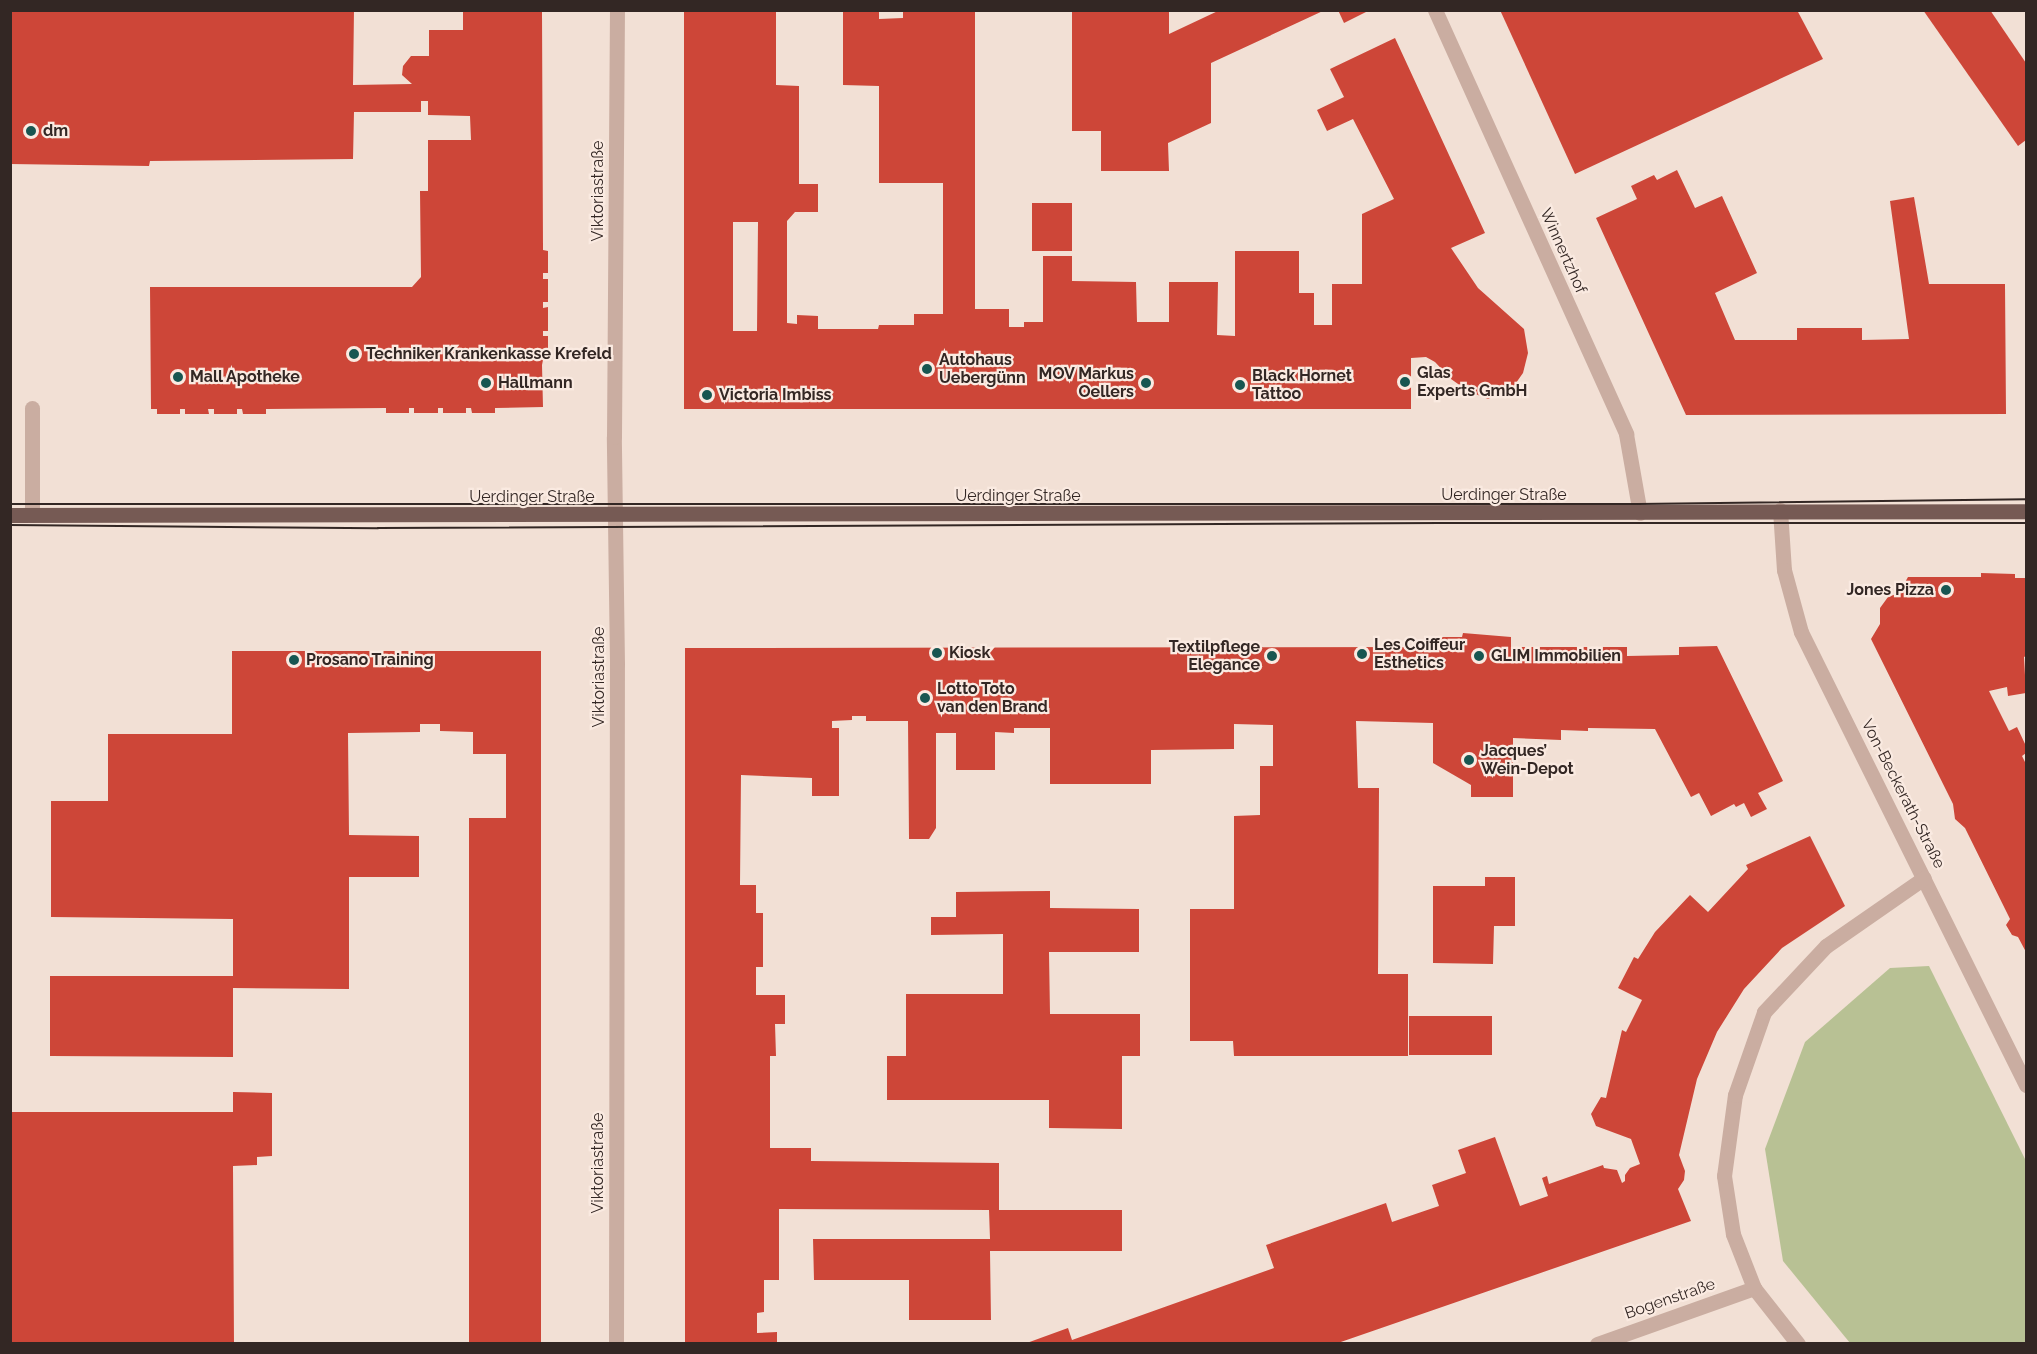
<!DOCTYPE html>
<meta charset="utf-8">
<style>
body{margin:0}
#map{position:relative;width:2037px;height:1354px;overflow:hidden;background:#f2e0d5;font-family:Raleway,sans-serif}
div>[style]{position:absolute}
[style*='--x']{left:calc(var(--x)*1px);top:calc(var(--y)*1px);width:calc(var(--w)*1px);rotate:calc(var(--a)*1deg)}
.green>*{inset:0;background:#b8c194}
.building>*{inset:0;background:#cd4638;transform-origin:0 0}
.minor>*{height:15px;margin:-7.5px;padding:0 7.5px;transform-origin:7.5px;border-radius:7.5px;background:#caada1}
.major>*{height:15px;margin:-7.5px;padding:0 7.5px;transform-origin:7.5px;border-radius:7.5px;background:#765a54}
.tram>*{height:1.5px;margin:-0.75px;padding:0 0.75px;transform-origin:0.75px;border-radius:0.75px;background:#332724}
.dots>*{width:16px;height:16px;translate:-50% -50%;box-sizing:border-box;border:3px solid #faeae1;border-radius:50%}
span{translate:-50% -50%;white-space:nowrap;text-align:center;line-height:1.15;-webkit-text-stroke:4.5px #faeae1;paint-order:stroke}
.poi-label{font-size:16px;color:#332724;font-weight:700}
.left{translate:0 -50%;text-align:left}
.right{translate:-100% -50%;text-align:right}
.street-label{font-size:16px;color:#332724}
.frame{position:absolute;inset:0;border:12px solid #332724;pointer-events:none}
</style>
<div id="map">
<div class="green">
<div style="clip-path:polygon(1929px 966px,2026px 1161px,2026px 1343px,1850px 1343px,1783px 1261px,1765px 1149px,1805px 1042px,1890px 968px)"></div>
</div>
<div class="building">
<div style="clip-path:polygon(10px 10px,354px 10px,353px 85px,412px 84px,402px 75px,403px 66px,411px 56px,429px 56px,429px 30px,463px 30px,463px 10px,542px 10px,543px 250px,548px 251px,548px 273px,543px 273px,543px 279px,548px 279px,548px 302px,543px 302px,543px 308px,548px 307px,548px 331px,543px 331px,543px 336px,548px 336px,548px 359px,543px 360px,542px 365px,543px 407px,495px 408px,495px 413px,472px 413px,471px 408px,466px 408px,466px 413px,443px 413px,443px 408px,438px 408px,438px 413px,414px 413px,414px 408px,409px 408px,409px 413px,386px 413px,386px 408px,266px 409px,266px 414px,243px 414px,242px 409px,237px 409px,237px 414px,214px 414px,214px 409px,208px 409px,209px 414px,185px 414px,185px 409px,180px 409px,180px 414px,157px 414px,157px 409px,151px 409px,150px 287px,412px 287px,421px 277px,420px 191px,428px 191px,428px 140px,471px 140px,470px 116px,428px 115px,428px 101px,421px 101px,421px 112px,354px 112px,353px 159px,150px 161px,149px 166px,10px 164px)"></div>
<div style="clip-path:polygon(evenodd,684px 10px,776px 10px,776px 85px,799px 86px,799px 184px,818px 184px,818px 212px,795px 212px,787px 221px,787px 323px,797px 324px,797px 315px,818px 316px,818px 329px,878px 329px,879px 325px,914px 325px,914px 314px,943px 314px,943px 183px,879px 183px,879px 86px,843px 85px,843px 10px,879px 10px,879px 19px,903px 18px,903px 10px,975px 10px,975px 309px,1009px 309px,1009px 327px,1024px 327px,1024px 322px,1043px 322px,1043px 256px,1072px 256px,1072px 281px,1136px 282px,1137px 322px,1169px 322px,1169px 282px,1218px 282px,1217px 335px,1235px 336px,1235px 251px,1299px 251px,1299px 293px,1314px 293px,1314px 325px,1332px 325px,1332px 284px,1362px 284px,1362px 214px,1394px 199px,1353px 119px,1327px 131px,1317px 110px,1344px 97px,1330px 69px,1395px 38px,1485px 233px,1451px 248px,1478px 288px,1524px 329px,1528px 353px,1523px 373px,1511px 390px,1488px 399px,1468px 391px,1451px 379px,1435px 362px,1426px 357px,1411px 358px,1411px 409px,684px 409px,684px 10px,733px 222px,758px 222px,757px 331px,733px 331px,733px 222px)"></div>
<div style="clip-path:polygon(1072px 10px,1169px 10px,1169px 34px,1220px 10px,1325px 10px,1211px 63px,1211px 123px,1168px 143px,1169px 171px,1101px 171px,1101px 131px,1072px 131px)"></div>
<div style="clip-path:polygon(1338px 10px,1370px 10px,1344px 23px)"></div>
<div style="clip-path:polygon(1500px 10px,1797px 10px,1823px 59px,1575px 174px)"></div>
<div style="clip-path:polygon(1923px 10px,1990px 10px,2026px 63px,2026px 140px,2018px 146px)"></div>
<div style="clip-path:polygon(1677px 170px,1695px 208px,1722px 196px,1757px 273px,1715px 293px,1735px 340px,1797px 340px,1797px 328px,1862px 328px,1862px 340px,1909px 339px,1890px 201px,1914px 197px,1929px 284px,2005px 284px,2006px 414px,1686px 415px,1596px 218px,1637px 199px,1631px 186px,1654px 175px,1657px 180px)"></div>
<div style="left:1072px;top:203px;width:48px;height:40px;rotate:90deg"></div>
<div style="clip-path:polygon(1981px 573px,2015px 574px,2015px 578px,2026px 578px,2026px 656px,2024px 657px,2026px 693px,2008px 696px,2007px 687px,1989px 691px,2009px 731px,2017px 727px,2026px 746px,2026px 753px,2022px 756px,2026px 764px,2026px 952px,2018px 937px,2012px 935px,2006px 925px,2010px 919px,1965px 828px,1955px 819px,1953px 804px,1871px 639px,1880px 624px,1880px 608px,1888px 597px,1899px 593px,1908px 577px,1981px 577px)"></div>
<div style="clip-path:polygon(1463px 633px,1511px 637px,1511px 647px,1627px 647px,1627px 656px,1679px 655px,1679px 647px,1717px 646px,1783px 781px,1758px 793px,1767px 809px,1751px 817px,1744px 803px,1736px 807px,1734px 804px,1711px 816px,1699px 793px,1691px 797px,1655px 729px,1588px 728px,1588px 731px,1561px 730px,1561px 740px,1513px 738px,1513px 797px,1471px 797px,1471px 785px,1433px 763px,1433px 723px,1356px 721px,1358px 788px,1379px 788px,1378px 974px,1408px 974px,1408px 1056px,1234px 1056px,1233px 1041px,1190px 1041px,1190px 909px,1234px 909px,1234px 816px,1260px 815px,1260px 766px,1273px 766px,1273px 725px,1234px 724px,1234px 749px,1151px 750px,1151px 784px,1050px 784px,1050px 728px,1014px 728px,1014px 733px,995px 732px,995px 770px,956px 770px,956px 733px,936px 733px,936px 828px,929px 839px,909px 839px,908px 721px,866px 721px,866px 716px,852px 716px,852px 720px,832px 721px,832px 728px,839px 728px,839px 796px,812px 796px,812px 778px,741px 775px,740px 885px,756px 885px,756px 913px,763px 913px,763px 967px,756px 967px,756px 995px,785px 995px,785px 1024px,775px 1024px,776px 1056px,770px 1056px,770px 1148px,811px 1148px,811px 1161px,999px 1163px,999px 1210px,1122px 1210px,1122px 1251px,990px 1251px,991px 1320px,909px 1320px,909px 1280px,814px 1280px,813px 1239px,990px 1239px,989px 1210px,779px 1209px,779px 1280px,764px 1280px,764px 1312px,757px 1313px,757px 1333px,777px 1332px,777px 1344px,685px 1344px,685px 648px,1434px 647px,1434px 637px,1462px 637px)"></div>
<div style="clip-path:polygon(232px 651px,541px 651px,541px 1344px,469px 1344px,469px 818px,506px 818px,506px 754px,473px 754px,473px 732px,440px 731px,440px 724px,420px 724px,420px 732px,348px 733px,349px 835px,419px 836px,419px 877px,349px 877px,349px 989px,233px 988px,233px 1057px,50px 1056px,50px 976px,233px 976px,233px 919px,51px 917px,51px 801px,108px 801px,108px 734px,232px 734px)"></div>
<div style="clip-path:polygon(1810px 836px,1845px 906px,1782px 948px,1744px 989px,1717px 1032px,1697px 1079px,1679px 1155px,1685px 1171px,1684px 1180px,1678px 1189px,1691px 1221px,1335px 1344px,1024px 1344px,1068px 1328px,1072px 1340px,1274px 1268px,1266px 1245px,1386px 1203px,1392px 1222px,1439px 1206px,1432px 1185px,1466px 1173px,1458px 1150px,1495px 1137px,1520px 1206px,1548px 1196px,1542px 1178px,1547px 1176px,1549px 1184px,1603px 1165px,1604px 1168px,1617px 1170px,1622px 1183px,1625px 1181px,1625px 1175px,1630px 1168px,1640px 1164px,1631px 1139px,1596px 1126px,1591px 1114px,1601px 1097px,1606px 1098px,1622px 1030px,1626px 1032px,1642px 1000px,1618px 988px,1634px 957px,1638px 959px,1655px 932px,1690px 895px,1708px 912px,1748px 869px,1746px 865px)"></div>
<div style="clip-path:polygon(1485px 877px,1515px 877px,1515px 926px,1494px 926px,1493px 964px,1433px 963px,1433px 886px,1485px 886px)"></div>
<div style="clip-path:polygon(1050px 891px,1050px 908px,1139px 909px,1139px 952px,1049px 952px,1050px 1014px,1140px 1014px,1140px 1056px,1122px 1056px,1122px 1129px,1049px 1128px,1049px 1100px,887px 1100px,887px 1056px,906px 1056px,906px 994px,1003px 994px,1003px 934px,931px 935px,931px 917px,956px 917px,956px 892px)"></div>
<div style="left:1409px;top:1016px;width:83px;height:39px"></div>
<div style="clip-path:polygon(233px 1092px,272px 1093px,272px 1156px,257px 1157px,257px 1165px,233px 1166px,234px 1344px,10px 1344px,10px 1112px,233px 1112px)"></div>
</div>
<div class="minor">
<div style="--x:1435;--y:10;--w:465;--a:65.7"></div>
<div style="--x:1626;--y:434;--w:80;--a:80"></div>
<div style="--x:32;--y:408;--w:107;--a:90"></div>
<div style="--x:1780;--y:510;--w:60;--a:86.2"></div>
<div style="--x:1784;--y:570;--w:64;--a:74.7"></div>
<div style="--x:1801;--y:632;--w:506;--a:63.59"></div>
<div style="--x:616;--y:1344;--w:680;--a:-89.92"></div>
<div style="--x:617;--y:664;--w:227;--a:-90.8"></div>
<div style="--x:614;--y:437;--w:427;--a:-89.6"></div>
<div style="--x:1597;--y:1344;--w:167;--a:-19.6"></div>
<div style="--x:1798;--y:1344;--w:71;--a:-128.2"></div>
<div style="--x:1754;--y:1288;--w:58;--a:-111.3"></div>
<div style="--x:1733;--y:1234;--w:59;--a:-98.8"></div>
<div style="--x:1724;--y:1176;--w:82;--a:-82.3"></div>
<div style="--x:1735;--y:1095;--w:88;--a:-70.7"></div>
<div style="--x:1764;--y:1012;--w:91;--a:-46.8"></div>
<div style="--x:1826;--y:946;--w:119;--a:-34.8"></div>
</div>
<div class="major">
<div style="--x:10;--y:515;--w:2016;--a:-0.11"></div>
</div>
<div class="tram">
<div style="--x:10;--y:504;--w:1628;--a:0"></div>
<div style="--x:1638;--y:504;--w:388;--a:-0.7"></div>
<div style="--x:10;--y:525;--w:368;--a:0.5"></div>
<div style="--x:378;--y:528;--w:1062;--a:-0.27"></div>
<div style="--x:1440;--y:523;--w:586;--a:0"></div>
</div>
<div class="dots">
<div style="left:31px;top:131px;background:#185651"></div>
<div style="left:354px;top:354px;background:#185651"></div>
<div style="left:927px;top:369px;background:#185651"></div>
<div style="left:178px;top:377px;background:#185651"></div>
<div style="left:1405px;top:382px;background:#185651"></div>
<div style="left:486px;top:383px;background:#185651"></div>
<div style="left:1146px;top:383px;background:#185651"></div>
<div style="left:1240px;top:385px;background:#185651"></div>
<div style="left:707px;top:395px;background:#185651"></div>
<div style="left:1946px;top:590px;background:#185651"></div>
<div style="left:937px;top:653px;background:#185651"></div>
<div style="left:1362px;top:654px;background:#185651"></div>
<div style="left:1272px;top:656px;background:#185651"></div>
<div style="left:1479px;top:656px;background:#185651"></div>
<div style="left:294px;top:660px;background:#185651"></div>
<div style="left:925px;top:698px;background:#185651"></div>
<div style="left:1469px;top:760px;background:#185651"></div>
</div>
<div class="poi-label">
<span class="left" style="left:43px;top:131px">dm</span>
<span class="left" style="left:366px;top:354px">Techniker Krankenkasse Krefeld</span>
<span class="left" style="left:939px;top:369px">Autohaus<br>Uebergünn</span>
<span class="left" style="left:1417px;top:382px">Glas<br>Experts GmbH</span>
<span class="right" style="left:1134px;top:383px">MOV Markus<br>Oellers</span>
<span class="left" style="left:1252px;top:385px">Black Hornet<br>Tattoo</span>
<span class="left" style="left:190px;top:377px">Mall Apotheke</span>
<span class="left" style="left:498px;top:383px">Hallmann</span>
<span class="left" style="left:719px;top:395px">Victoria Imbiss</span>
<span class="right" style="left:1934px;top:590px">Jones Pizza</span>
<span class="left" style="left:1374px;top:654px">Les Coiffeur<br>Esthetics</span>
<span class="right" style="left:1260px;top:656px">Textilpflege<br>Elegance</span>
<span class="left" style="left:949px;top:653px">Kiosk</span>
<span class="left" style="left:1491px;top:656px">GLIM Immobilien</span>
<span class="left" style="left:306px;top:660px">Prosano Training</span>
<span class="left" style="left:937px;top:698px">Lotto Toto<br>van den Brand</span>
<span class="left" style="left:1481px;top:760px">Jacques’<br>Wein-Depot</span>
</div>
<div class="street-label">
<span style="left:598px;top:191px;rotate:-90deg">Viktoriastraße</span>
<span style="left:1563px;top:251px;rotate:66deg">Winnertzhof</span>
<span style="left:1504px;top:495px">Uerdinger Straße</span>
<span style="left:1018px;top:496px">Uerdinger Straße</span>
<span style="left:532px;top:497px">Uerdinger Straße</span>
<span style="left:599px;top:677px;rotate:-90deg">Viktoriastraße</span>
<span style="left:1903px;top:794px;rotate:63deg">Von-Beckerath-Straße</span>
<span style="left:598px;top:1163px;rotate:-90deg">Viktoriastraße</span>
<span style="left:1670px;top:1299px;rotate:-19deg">Bogenstraße</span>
</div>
<div class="frame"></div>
</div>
